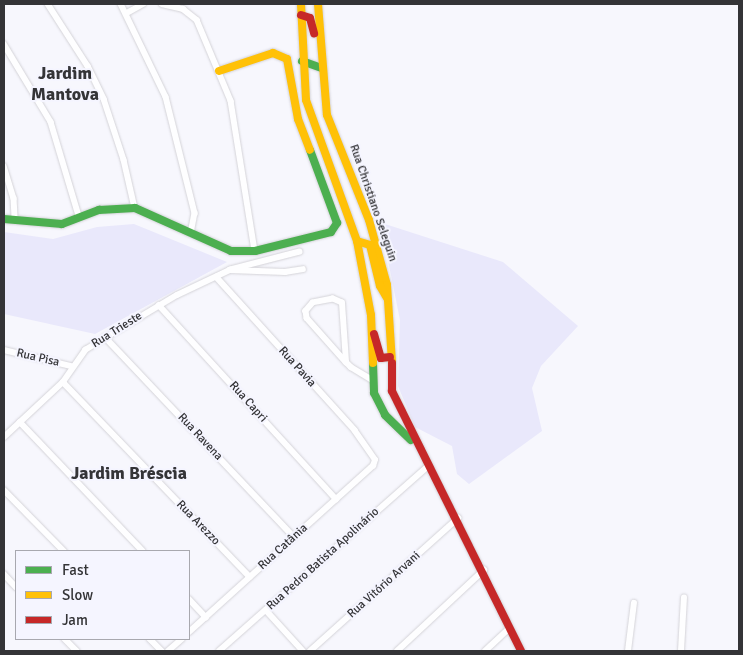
<!DOCTYPE html>
<meta charset="utf-8">
<style>
body{margin:0}
#map{position:relative;width:743px;height:655px;overflow:hidden;background:#f7f7fd;font-family:Signika,sans-serif}
div>[style]{position:absolute}
[style*='--x']{left:calc(var(--x)*1px);top:calc(var(--y)*1px);width:calc(var(--w)*1px);rotate:calc(var(--a)*1deg)}
.green>*{inset:0;background:#e9e8fb}
.roads{filter:drop-shadow(0 0 1px #d4d3d8) drop-shadow(0 0 1px #d4d3d8)}
.street>*{height:5.5px;margin:-2.75px;padding:0 2.75px;transform-origin:2.75px;border-radius:2.75px;background:#fefeff}
.fast>*{height:8px;margin:-4px;padding:0 4px;transform-origin:4px;border-radius:4px;background:#4caf50}
.slow>*{height:8px;margin:-4px;padding:0 4px;transform-origin:4px;border-radius:4px;background:#ffc107}
.jam>*{height:8px;margin:-4px;padding:0 4px;transform-origin:4px;border-radius:4px;background:#c62828}
span{translate:-50% -50%;white-space:nowrap;text-align:center;line-height:1.15;-webkit-text-stroke:4px #f5f5ff;paint-order:stroke}
.street-label{font-size:12px;color:#343437}
.district-label{font-size:18px;color:#343437;font-weight:700}
.frame{position:absolute;inset:0;border:5px solid #343437;pointer-events:none}
.legend{position:absolute;left:15px;top:550px;width:175px;height:90px;box-sizing:border-box;background:#f5f5ff;border:1px solid #a8a8af;margin:0;padding:6px 9px;list-style:none;font-size:15px;color:#343437}
.legend li{display:flex;align-items:center;gap:10px;height:25px}
.legend b{width:25px;border:1px solid #a8a8af}
</style>
<div id="map">
<div class="green">
<div style="clip-path:polygon(134px 224px,227px 262px,95px 334px,4px 314px,4px 232px,53px 239px,97px 227px)"></div>
<div style="clip-path:polygon(385px 224px,503px 262px,578px 326px,541px 366px,532px 388px,542px 431px,469px 484px,457px 474px,452px 446px,415px 427px,398px 386px,400px 320px,381px 226px)"></div>
</div>
<div class="roads">
<div class="street">
<div style="--x:48;--y:4;--w:74;--a:57.2"></div>
<div style="--x:88;--y:66;--w:37;--a:64"></div>
<div style="--x:104;--y:99;--w:64;--a:71.8"></div>
<div style="--x:124;--y:160;--w:49;--a:77.1"></div>
<div style="--x:121;--y:4;--w:103;--a:64.2"></div>
<div style="--x:166;--y:97;--w:120;--a:76"></div>
<div style="--x:195;--y:213;--w:21;--a:101"></div>
<div style="--x:162;--y:4;--w:22;--a:13"></div>
<div style="--x:183;--y:9;--w:18;--a:38"></div>
<div style="--x:197;--y:20;--w:88;--a:67.2"></div>
<div style="--x:231;--y:101;--w:152;--a:80.9"></div>
<div style="--x:127;--y:13;--w:18;--a:-29"></div>
<div style="--x:4;--y:44;--w:91;--a:58.9"></div>
<div style="--x:51;--y:122;--w:98;--a:73.4"></div>
<div style="--x:4;--y:166;--w:34;--a:73"></div>
<div style="--x:14;--y:198;--w:22;--a:87"></div>
<div style="--x:300;--y:252;--w:72;--a:165.6"></div>
<div style="--x:230;--y:270;--w:55;--a:2.1"></div>
<div style="--x:285;--y:272;--w:18;--a:-9"></div>
<div style="--x:159;--y:305;--w:263;--a:47.6"></div>
<div style="--x:105;--y:337;--w:275;--a:46.6"></div>
<div style="--x:4;--y:350;--w:69;--a:13.4"></div>
<div style="--x:346;--y:362;--w:59;--a:-93.9"></div>
<div style="--x:342;--y:303;--w:10;--a:-156"></div>
<div style="--x:333;--y:299;--w:20;--a:169"></div>
<div style="--x:313;--y:303;--w:11;--a:131"></div>
<div style="--x:306;--y:311;--w:7;--a:82"></div>
<div style="--x:307;--y:318;--w:59;--a:48.4"></div>
<div style="--x:346;--y:362;--w:7;--a:45"></div>
<div style="--x:351;--y:367;--w:23;--a:31"></div>
<div style="--x:63;--y:382;--w:270;--a:46.2"></div>
<div style="--x:20;--y:422;--w:178;--a:46.4"></div>
<div style="--x:4;--y:437;--w:81;--a:-43"></div>
<div style="--x:63;--y:382;--w:39;--a:-55"></div>
<div style="--x:85;--y:350;--w:107;--a:-30.9"></div>
<div style="--x:177;--y:295;--w:59;--a:-25.3"></div>
<div style="--x:4;--y:490;--w:86;--a:45.5"></div>
<div style="--x:4;--y:574;--w:18;--a:47"></div>
<div style="--x:189;--y:599;--w:25;--a:47"></div>
<div style="--x:266;--y:610;--w:55;--a:47.9"></div>
<div style="--x:189;--y:632;--w:248;--a:-42.1"></div>
<div style="--x:373;--y:466;--w:6;--a:-72"></div>
<div style="--x:375;--y:460;--w:35;--a:-125"></div>
<div style="--x:355;--y:431;--w:207;--a:-132.1"></div>
<div style="--x:65;--y:639;--w:17;--a:45"></div>
<div style="--x:150;--y:639;--w:17;--a:45"></div>
<div style="--x:168;--y:651;--w:18;--a:-41"></div>
<div style="--x:219;--y:651;--w:278;--a:-41.5"></div>
<div style="--x:310;--y:651;--w:199;--a:-41.9"></div>
<div style="--x:397;--y:651;--w:119;--a:-43"></div>
<div style="--x:485;--y:651;--w:33;--a:-43"></div>
<div style="--x:628;--y:651;--w:48;--a:-82.9"></div>
<div style="--x:681;--y:651;--w:53;--a:-86.8"></div>
</div>
<div class="fast">
<div style="--x:302;--y:61;--w:20;--a:20"></div>
<div style="--x:4;--y:219;--w:58;--a:4.9"></div>
<div style="--x:62;--y:224;--w:40;--a:-21"></div>
<div style="--x:99;--y:210;--w:36;--a:-3"></div>
<div style="--x:135;--y:208;--w:105;--a:24.1"></div>
<div style="--x:231;--y:251;--w:24;--a:0"></div>
<div style="--x:255;--y:251;--w:78;--a:-14"></div>
<div style="--x:331;--y:232;--w:11;--a:-56"></div>
<div style="--x:337;--y:223;--w:78;--a:-110.3"></div>
<div style="--x:373;--y:363;--w:30;--a:88"></div>
<div style="--x:374;--y:393;--w:25;--a:63"></div>
<div style="--x:385;--y:415;--w:36;--a:44"></div>
</div>
<div class="slow">
<div style="--x:301;--y:4;--w:96;--a:87"></div>
<div style="--x:306;--y:100;--w:150;--a:70.1"></div>
<div style="--x:357;--y:241;--w:75;--a:79.3"></div>
<div style="--x:371;--y:315;--w:48;--a:87.6"></div>
<div style="--x:318;--y:4;--w:111;--a:85.4"></div>
<div style="--x:327;--y:115;--w:113;--a:68.2"></div>
<div style="--x:369;--y:220;--w:67;--a:74.5"></div>
<div style="--x:387;--y:285;--w:78;--a:86.3"></div>
<div style="--x:219;--y:71;--w:57;--a:-18.4"></div>
<div style="--x:273;--y:53;--w:15;--a:23"></div>
<div style="--x:287;--y:59;--w:61;--a:79.6"></div>
<div style="--x:298;--y:119;--w:33;--a:69"></div>
<div style="--x:357;--y:241;--w:14;--a:17"></div>
<div style="--x:370;--y:245;--w:42;--a:76.3"></div>
<div style="--x:380;--y:286;--w:14;--a:60"></div>
</div>
<div class="jam">
<div style="--x:301;--y:15;--w:9;--a:18"></div>
<div style="--x:310;--y:18;--w:16;--a:75"></div>
<div style="--x:374;--y:334;--w:25;--a:74"></div>
<div style="--x:381;--y:358;--w:9;--a:-6"></div>
<div style="--x:392;--y:363;--w:28;--a:90"></div>
<div style="--x:392;--y:391;--w:290;--a:63.6"></div>
</div>
</div>
<div class="street-label">
<span style="left:373px;top:203px;rotate:71deg">Rua Christiano Seleguin</span>
<span style="left:117px;top:330px;rotate:-32deg">Rua Trieste</span>
<span style="left:38px;top:358px;rotate:13deg">Rua Pisa</span>
<span style="left:297px;top:367px;rotate:48deg">Rua Pavia</span>
<span style="left:248px;top:402px;rotate:48deg">Rua Capri</span>
<span style="left:200px;top:437px;rotate:47deg">Rua Ravena</span>
<span style="left:198px;top:523px;rotate:46deg">Rua Arezzo</span>
<span style="left:283px;top:547px;rotate:-42deg">Rua Catânia</span>
<span style="left:323px;top:559px;rotate:-42deg">Rua Pedro Batista Apolinário</span>
<span style="left:384px;top:585px;rotate:-42deg">Rua Vitório Arvani</span>
</div>
<div class="district-label">
<span style="left:65px;top:84px">Jardim<br>Mantova</span>
<span style="left:129px;top:473px">Jardim Bréscia</span>
</div>
<div class="frame"></div>
<ul class="legend">
<li><b style="height:6px;background:#4caf50"></b>Fast</li>
<li><b style="height:6px;background:#ffc107"></b>Slow</li>
<li><b style="height:6px;background:#c62828"></b>Jam</li>
</ul>
</div>
